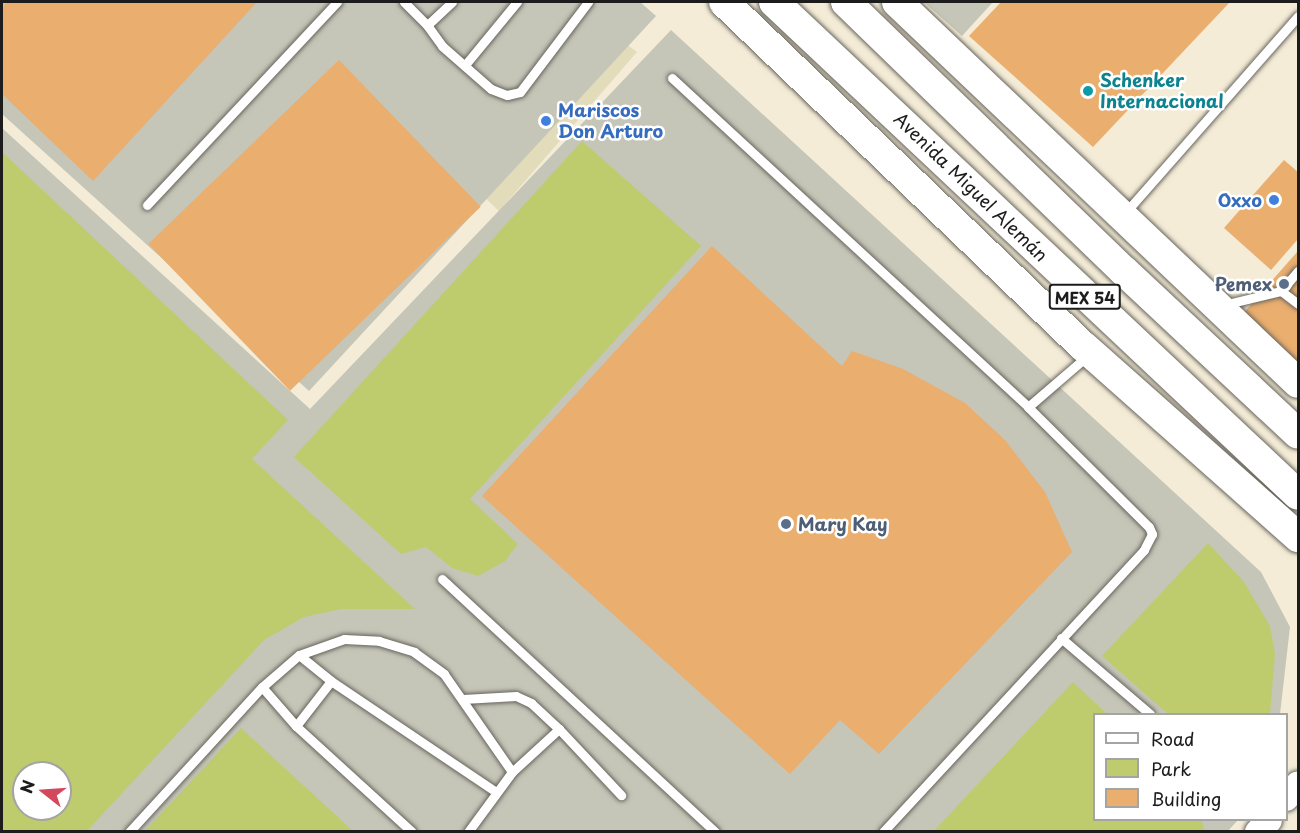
<!DOCTYPE html>
<meta charset="utf-8">
<style>
body{margin:0}
#map{position:relative;width:1300px;height:833px;overflow:hidden;background:#f4ecd7;font-family:"Playpen Sans",sans-serif}
div>[style]{position:absolute}
[style*='--x']{left:calc(var(--x)*1px);top:calc(var(--y)*1px);width:calc(var(--w)*1px);rotate:calc(var(--a)*1deg)}
.built>*{inset:0;background:#e2dcba}
.industrial>*{inset:0;background:#c5c5b8}
.green>*{inset:0;background:#becc6e}
.building>*{inset:0;background:#eaae6f;transform-origin:0 0}
.roads{filter:drop-shadow(0 0 2px #68655d) drop-shadow(0 0 2px #68655d)}
.service>*{height:9px;margin:-4.5px;padding:0 4.5px;transform-origin:4.5px;border-radius:4.5px;background:#fff}
.secondary>*{height:26px;margin:-13px;padding:0 13px;transform-origin:13px;border-radius:13px;background:#fff}
.trunk>*{height:30px;margin:-15px;padding:0 15px;transform-origin:15px;border-radius:15px;background:#fff}
.dots>*{width:16px;height:16px;translate:-50% -50%;box-sizing:border-box;border:3px solid #fff;border-radius:50%}
span{translate:-50% -50%;white-space:nowrap;text-align:center;line-height:1.15;-webkit-text-stroke:5px #fff;paint-order:stroke}
.shield-label span{padding:2px 4px;background:#fff;border:2px solid;border-radius:4px;-webkit-text-stroke-width:0}
.shield-label{font-size:16px;color:#1c1c1c;font-weight:700}
.culture-label{font-size:18px;color:#0d838f;font-weight:700}
.left{translate:0 -50%;text-align:left}
.shop-label{font-size:18px;color:#366cbe;font-weight:700}
.right{translate:-100% -50%;text-align:right}
.street-label{font-size:18px;color:#1c1c1c}
.service-label{font-size:18px;color:#4e5e75;font-weight:700}
.frame{position:absolute;inset:0;border:3px solid #1c1c1c;pointer-events:none}
.legend{position:absolute;left:1093px;top:713px;width:195px;height:108px;box-sizing:border-box;background:#fff;border:2px solid #a4a4a4;margin:0;padding:8px 10px;list-style:none;font-size:18px;color:#1c1c1c}
.legend li{display:flex;align-items:center;gap:12px;height:30px}
.legend b{width:30px;border:2px solid #a4a4a4}
.north{position:absolute;left:12px;top:761px;width:60px;height:60px;box-sizing:border-box;background:#fff;border:2px solid #a4a4a4;border-radius:50%;rotate:287deg;font-size:16px;font-weight:700;line-height:24px;text-align:center;color:#1c1c1c}
.north::after{content:'';display:block;margin:auto;width:21px;height:27px;background:#d1495b;clip-path:polygon(50% 0,100% 100%,50% 72%,0 100%)}
</style>
<div id="map">
<div class="built">
<div style="clip-path:polygon(606px 29px,637px 52px,499px 211px,339px 60px)"></div>
</div>
<div class="industrial">
<div style="clip-path:polygon(2px 2px,640px 2px,656px 16px,309px 391px,2px 114px)"></div>
<div style="clip-path:polygon(924px 2px,993px 2px,962px 36px)"></div>
<div style="clip-path:polygon(evenodd,671px 30px,1261px 572px,1290px 627px,1280px 714px,1094px 714px,1094px 820px,1238px 820px,1227px 832px,2px 831px,2px 128px,310px 409px,671px 30px,24px 773px,60px 773px,60px 809px,24px 809px,24px 773px)"></div>
</div>
<div class="green">
<div style="clip-path:polygon(582px 141px,701px 246px,470px 499px,518px 544px,505px 561px,478px 576px,452px 568px,426px 547px,401px 554px,294px 457px)"></div>
<div style="clip-path:polygon(evenodd,2px 152px,288px 420px,252px 459px,415px 609px,341px 609px,304px 617px,264px 640px,87px 831px,2px 831px,2px 152px,24px 773px,60px 773px,60px 809px,24px 809px,24px 773px)"></div>
<div style="clip-path:polygon(1208px 543px,1244px 582px,1270px 626px,1275px 654px,1270px 714px,1168px 714px,1102px 656px)"></div>
<div style="clip-path:polygon(1073px 682px,1107px 714px,1094px 714px,1094px 820px,1201px 820px,1205px 831px,934px 831px)"></div>
<div style="clip-path:polygon(241px 728px,353px 831px,145px 831px)"></div>
</div>
<div class="building">
<div style="clip-path:polygon(6px 2px,257px 2px,93px 181px,2px 94px,2px 10px)"></div>
<div style="clip-path:polygon(1001px 2px,1230px 2px,1093px 147px,969px 36px)"></div>
<div style="left:339px;top:60px;width:204px;height:265px;rotate:46deg"></div>
<div style="clip-path:polygon(1284px 160px,1298px 172px,1298px 239px,1271px 270px,1224px 228px)"></div>
<div style="clip-path:polygon(712px 246px,842px 366px,852px 351px,903px 369px,965px 403px,1005px 440px,1045px 492px,1072px 552px,879px 754px,840px 720px,790px 774px,482px 496px)"></div>
<div style="clip-path:polygon(1298px 251px,1298px 369px,1240px 317px)"></div>
</div>
<div class="roads">
<div class="service">
<div style="--x:404;--y:2;--w:33;--a:45"></div>
<div style="--x:452;--y:2;--w:34;--a:137"></div>
<div style="--x:427;--y:25;--w:26;--a:54"></div>
<div style="--x:442;--y:46;--w:65;--a:41.3"></div>
<div style="--x:491;--y:89;--w:17;--a:21"></div>
<div style="--x:507;--y:95;--w:13;--a:-13"></div>
<div style="--x:520;--y:92;--w:113;--a:-52.9"></div>
<div style="--x:465;--y:65;--w:82;--a:-50.5"></div>
<div style="--x:672;--y:78;--w:485;--a:42.7"></div>
<div style="--x:1028;--y:407;--w:170;--a:44.8"></div>
<div style="--x:1149;--y:527;--w:8;--a:67"></div>
<div style="--x:1152;--y:534;--w:18;--a:117"></div>
<div style="--x:1144;--y:550;--w:384;--a:132.8"></div>
<div style="--x:147;--y:205;--w:278;--a:-46.9"></div>
<div style="--x:1125;--y:213;--w:262;--a:-48.7"></div>
<div style="--x:1281;--y:291;--w:26;--a:-50"></div>
<div style="--x:1223;--y:305;--w:60;--a:-13.6"></div>
<div style="--x:1281;--y:291;--w:21;--a:37"></div>
<div style="--x:1028;--y:407;--w:78;--a:-40.8"></div>
<div style="--x:442;--y:579;--w:372;--a:42.8"></div>
<div style="--x:1061;--y:638;--w:117;--a:40.5"></div>
<div style="--x:299;--y:655;--w:41;--a:39.1"></div>
<div style="--x:331;--y:681;--w:197;--a:33.9"></div>
<div style="--x:262;--y:687;--w:52;--a:48.9"></div>
<div style="--x:296;--y:726;--w:157;--a:42.4"></div>
<div style="--x:463;--y:699;--w:53;--a:-3.2"></div>
<div style="--x:516;--y:696;--w:17;--a:25"></div>
<div style="--x:531;--y:703;--w:38;--a:43"></div>
<div style="--x:296;--y:726;--w:57;--a:-52.1"></div>
<div style="--x:512;--y:772;--w:64;--a:-42.5"></div>
<div style="--x:559;--y:729;--w:91;--a:46.8"></div>
<div style="--x:129;--y:832;--w:197;--a:-47.5"></div>
<div style="--x:262;--y:687;--w:49;--a:-40.9"></div>
<div style="--x:299;--y:655;--w:48;--a:-19.6"></div>
<div style="--x:344;--y:639;--w:35;--a:3"></div>
<div style="--x:379;--y:641;--w:37;--a:17"></div>
<div style="--x:414;--y:652;--w:37;--a:36"></div>
<div style="--x:444;--y:674;--w:119;--a:55.2"></div>
<div style="--x:512;--y:772;--w:74;--a:126.3"></div>
</div>
<div class="secondary">
<div style="--x:1286;--y:798;--w:18;--a:-49"></div>
<div style="--x:1258;--y:832;--w:16;--a:-47"></div>
</div>
<div class="trunk">
<div style="--x:724;--y:2;--w:497;--a:43.8"></div>
<div style="--x:1083;--y:346;--w:288;--a:41.6"></div>
<div style="--x:774;--y:2;--w:719;--a:43.25"></div>
<div style="--x:846;--y:2;--w:387;--a:44.1"></div>
<div style="--x:1124;--y:271;--w:238;--a:43.1"></div>
<div style="--x:897;--y:2;--w:553;--a:43.53"></div>
</div>
</div>
<div class="dots">
<div style="left:1088px;top:91px;background:#0f9aa8"></div>
<div style="left:546px;top:121px;background:#3f7fe0"></div>
<div style="left:1274px;top:200px;background:#3f7fe0"></div>
<div style="left:1284px;top:284px;background:#5c6f8a"></div>
<div style="left:786px;top:524px;background:#5c6f8a"></div>
</div>
<div class="shield-label">
<span style="left:1085px;top:297px">MEX 54</span>
</div>
<div class="culture-label">
<span class="left" style="left:1100px;top:91px">Schenker<br>Internacional</span>
</div>
<div class="shop-label">
<span class="left" style="left:558px;top:121px">Mariscos<br>Don Arturo</span>
<span class="right" style="left:1262px;top:200px">Oxxo</span>
</div>
<div class="street-label">
<span style="left:971px;top:187px;rotate:44deg">Avenida Miguel Alemán</span>
</div>
<div class="service-label">
<span class="right" style="left:1272px;top:284px">Pemex</span>
<span class="left" style="left:798px;top:524px">Mary Kay</span>
</div>
<div class="frame"></div>
<ul class="legend">
<li><b style="height:8px;background:#fff"></b>Road</li>
<li><b style="height:16px;background:#becc6e"></b>Park</li>
<li><b style="height:16px;background:#eaae6f"></b>Building</li>
</ul>
<div class="north">N</div>
</div>
